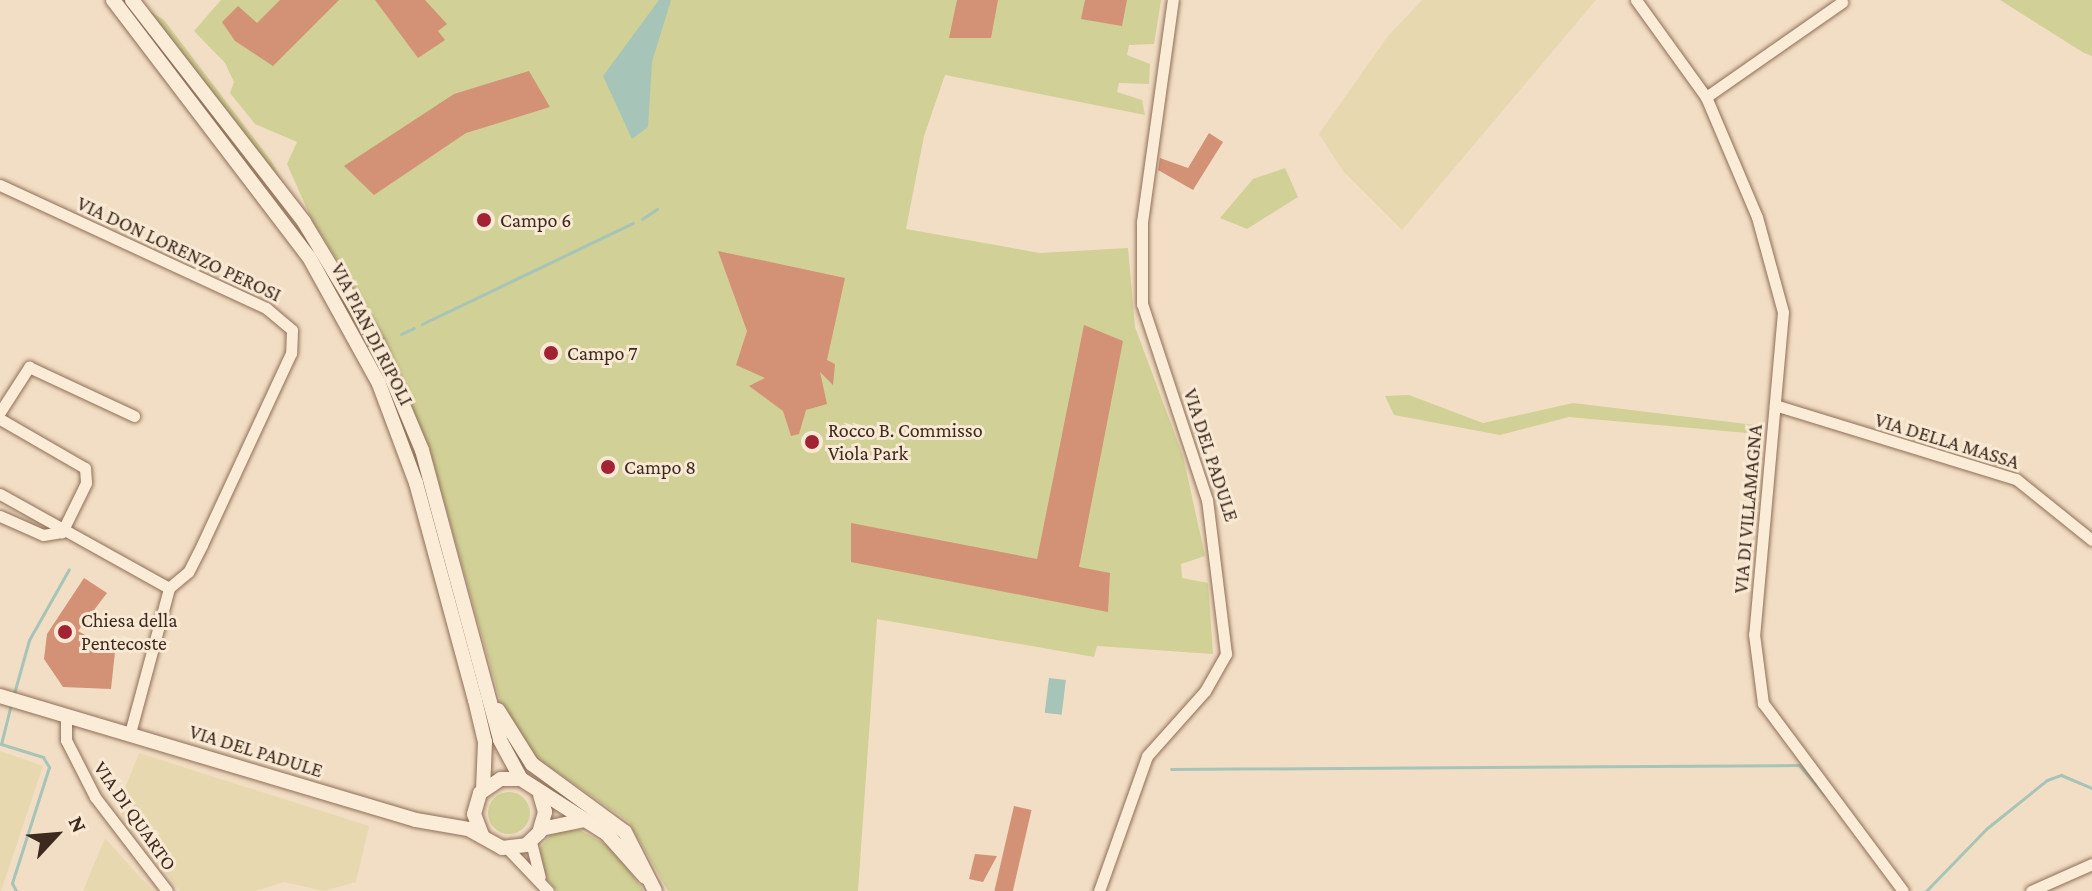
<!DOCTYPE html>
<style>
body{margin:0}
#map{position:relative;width:2092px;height:891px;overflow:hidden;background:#f2dec4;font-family:"Crimson Pro",serif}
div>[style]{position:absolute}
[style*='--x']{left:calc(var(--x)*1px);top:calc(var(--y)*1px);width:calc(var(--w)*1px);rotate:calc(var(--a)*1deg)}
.farmland>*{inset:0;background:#e8d8b0}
.green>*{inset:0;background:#d1d096}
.round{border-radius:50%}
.water>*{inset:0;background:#a6c4b7;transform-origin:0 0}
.stream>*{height:3px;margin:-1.5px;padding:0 1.5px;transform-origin:1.5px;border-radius:1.5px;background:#a6c4b7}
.building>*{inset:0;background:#d39176;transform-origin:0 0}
.roads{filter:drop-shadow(0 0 2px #8e6e58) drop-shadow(0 0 2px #8e6e58)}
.street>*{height:11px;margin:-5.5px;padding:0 5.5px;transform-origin:5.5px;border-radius:5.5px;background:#fbecd8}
.secondary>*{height:14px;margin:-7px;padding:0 7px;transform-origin:7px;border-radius:7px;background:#fbecd8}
.dots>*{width:22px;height:22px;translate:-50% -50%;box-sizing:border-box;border:4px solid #f8e9d4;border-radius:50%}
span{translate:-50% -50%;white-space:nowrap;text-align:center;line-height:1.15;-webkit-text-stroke:6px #f8e9d4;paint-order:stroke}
.poi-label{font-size:20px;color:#3d291d}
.left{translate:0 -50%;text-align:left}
.street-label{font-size:20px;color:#3d291d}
.north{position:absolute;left:16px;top:795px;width:80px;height:80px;-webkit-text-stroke:6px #f8e9d4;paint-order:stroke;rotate:64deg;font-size:22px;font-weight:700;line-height:32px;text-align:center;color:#3d291d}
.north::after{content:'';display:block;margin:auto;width:28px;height:36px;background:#3d291d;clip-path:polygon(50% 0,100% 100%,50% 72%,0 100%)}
</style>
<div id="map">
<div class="farmland">
<div style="clip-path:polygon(1422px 0,1596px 0,1402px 230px,1343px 171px,1319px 134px,1388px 36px)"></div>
<div style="clip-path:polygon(0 751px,43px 766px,1px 891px,0 891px)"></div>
<div style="clip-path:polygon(139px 753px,369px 826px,356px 882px,324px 891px,284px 882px,255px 891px,180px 891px,117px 808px)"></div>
<div style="clip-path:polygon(105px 838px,140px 877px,154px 891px,83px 891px)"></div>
</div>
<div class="green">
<div style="clip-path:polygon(221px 0,1161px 0,1154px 44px,1129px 45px,1127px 55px,1150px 64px,1149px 84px,1119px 83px,1117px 92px,1142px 100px,1145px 115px,945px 75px,924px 136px,906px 229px,1040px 253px,1128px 248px,1135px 327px,1183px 456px,1205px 556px,1181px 564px,1182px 578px,1208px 583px,1213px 654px,1097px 646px,1094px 657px,877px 619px,858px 891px,668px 891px,629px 822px,534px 756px,502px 707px,430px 451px,369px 311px,312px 220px,287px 164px,297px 142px,255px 124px,230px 93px,234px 82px,225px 63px,194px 31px)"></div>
<div style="clip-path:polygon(2000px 0,2092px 0,2092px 56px,2084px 53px)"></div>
<div style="clip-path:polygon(146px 9px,164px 20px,272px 162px,287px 192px)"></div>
<div style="clip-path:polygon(1285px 168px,1298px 197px,1247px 229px,1220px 218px,1253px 179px)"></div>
<div style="clip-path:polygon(1409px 395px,1483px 423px,1573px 403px,1763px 426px,1758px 434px,1569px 417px,1500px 435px,1394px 415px,1385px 396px)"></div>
<div class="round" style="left:488px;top:792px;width:42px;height:42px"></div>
<div style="clip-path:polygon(580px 830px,612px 848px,644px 891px,557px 891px,541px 871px,540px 848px,553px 832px)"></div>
</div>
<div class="water">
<div style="clip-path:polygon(659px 0,671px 0,652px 62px,648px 127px,632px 139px,603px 76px)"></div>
<div style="left:1049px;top:678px;width:17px;height:35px;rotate:7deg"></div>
</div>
<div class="stream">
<div style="--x:642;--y:219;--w:18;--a:-34"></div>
<div style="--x:422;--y:324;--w:234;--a:-25.6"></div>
<div style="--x:401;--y:334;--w:14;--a:-25"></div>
<div style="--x:13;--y:697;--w:59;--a:-74.3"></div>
<div style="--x:29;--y:640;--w:81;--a:-60.6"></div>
<div style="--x:11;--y:704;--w:41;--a:104"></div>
<div style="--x:1;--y:744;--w:44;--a:17.2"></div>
<div style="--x:43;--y:757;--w:12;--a:59"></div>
<div style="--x:49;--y:767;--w:122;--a:107.7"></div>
<div style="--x:12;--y:883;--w:9;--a:63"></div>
<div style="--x:1171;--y:769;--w:628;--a:-0.36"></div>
<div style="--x:1799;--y:765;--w:40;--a:49"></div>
<div style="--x:1926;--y:891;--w:86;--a:-45.9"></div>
<div style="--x:1986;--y:829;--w:78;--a:-38.8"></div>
<div style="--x:2047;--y:780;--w:15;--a:-20"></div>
<div style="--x:2061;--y:775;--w:34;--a:23"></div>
</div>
<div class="building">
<div style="clip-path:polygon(280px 0,339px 0,273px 66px,235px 41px,222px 22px,238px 6px,257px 23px)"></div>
<div style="clip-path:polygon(375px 0,425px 0,447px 24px,438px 31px,445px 40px,418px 58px)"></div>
<div style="clip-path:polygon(957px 0,998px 0,991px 38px,949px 38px)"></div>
<div style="clip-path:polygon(1085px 0,1127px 0,1122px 26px,1081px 19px)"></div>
<div style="clip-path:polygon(529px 71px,550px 107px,466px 133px,374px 195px,344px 166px,454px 94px)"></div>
<div style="clip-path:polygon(1209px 133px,1223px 142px,1193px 190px,1158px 170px,1160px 158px,1188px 168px)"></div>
<div style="clip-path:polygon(718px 251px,845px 278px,827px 360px,835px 364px,833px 385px,820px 372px,827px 404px,806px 410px,799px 434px,791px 436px,783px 411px,749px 386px,765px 378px,736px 365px,747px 331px)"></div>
<div style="clip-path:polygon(1084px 325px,1123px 341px,1079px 567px,1110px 573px,1108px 612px,851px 562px,851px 523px,1037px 559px)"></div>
<div style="clip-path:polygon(84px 578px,107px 593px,78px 631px,115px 652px,111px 689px,63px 687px,44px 659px,47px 634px)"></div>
<div style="left:1014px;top:806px;width:18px;height:87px;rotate:13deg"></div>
<div style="clip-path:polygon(975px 854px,997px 856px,983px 882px,969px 879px)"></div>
</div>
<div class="roads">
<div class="street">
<div style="--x:1636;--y:0;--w:120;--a:54.2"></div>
<div style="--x:1706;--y:97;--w:130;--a:67"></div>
<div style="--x:1757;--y:217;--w:98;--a:74.7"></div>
<div style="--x:1783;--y:312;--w:323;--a:95.1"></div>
<div style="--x:1754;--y:634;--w:70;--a:82.6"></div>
<div style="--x:1763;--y:703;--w:234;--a:53.3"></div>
<div style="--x:1706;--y:97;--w:166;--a:-34.9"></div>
<div style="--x:0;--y:185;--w:293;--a:24.8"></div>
<div style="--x:266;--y:308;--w:34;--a:40"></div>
<div style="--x:292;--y:330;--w:23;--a:92"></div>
<div style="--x:291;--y:353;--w:212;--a:114.9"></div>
<div style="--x:202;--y:545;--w:30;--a:117"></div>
<div style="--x:188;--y:572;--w:25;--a:140"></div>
<div style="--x:1775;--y:405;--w:252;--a:17.1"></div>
<div style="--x:2016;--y:479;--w:97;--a:38.8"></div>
<div style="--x:0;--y:412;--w:54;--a:-57.2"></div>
<div style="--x:29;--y:367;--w:116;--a:25"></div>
<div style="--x:0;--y:419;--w:98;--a:30"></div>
<div style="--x:85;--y:468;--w:15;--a:86"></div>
<div style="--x:86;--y:483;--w:55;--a:116.1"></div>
<div style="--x:0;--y:494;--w:193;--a:29.1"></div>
<div style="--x:0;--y:516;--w:47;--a:23.8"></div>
<div style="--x:43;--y:535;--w:19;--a:-9"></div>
<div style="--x:66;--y:715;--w:25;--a:90"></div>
<div style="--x:66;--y:740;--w:64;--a:63"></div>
<div style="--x:95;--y:797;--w:118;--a:52.5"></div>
<div style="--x:130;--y:733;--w:150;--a:-74.9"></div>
<div style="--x:531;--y:842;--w:36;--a:76"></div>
<div style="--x:508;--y:849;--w:58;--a:46.4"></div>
<div style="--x:1099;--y:891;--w:143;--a:-70.4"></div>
<div style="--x:1147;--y:756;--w:87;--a:-48.3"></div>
<div style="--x:1205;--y:691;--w:43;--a:-60.4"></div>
<div style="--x:1226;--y:654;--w:155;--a:-97"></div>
<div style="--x:1207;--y:500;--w:206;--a:-108.3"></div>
<div style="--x:1142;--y:304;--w:82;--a:-90"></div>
<div style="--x:1142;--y:222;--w:224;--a:-82.1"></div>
<div style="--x:2031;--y:891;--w:67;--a:-23.9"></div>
</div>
<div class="secondary">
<div style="--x:113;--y:0;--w:323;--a:52.7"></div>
<div style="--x:309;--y:257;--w:145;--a:61.1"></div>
<div style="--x:379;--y:384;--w:106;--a:69.5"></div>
<div style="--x:416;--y:483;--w:225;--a:74.8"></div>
<div style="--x:475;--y:700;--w:43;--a:76.6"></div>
<div style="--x:485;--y:742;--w:47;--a:92.4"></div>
<div style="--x:132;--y:0;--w:281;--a:52.2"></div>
<div style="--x:304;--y:222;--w:141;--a:58.9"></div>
<div style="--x:377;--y:343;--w:116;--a:67.2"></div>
<div style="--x:422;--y:450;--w:300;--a:74.9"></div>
<div style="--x:500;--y:740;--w:44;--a:61.7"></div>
<div style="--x:0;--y:696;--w:434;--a:16.6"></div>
<div style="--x:416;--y:820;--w:53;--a:9.8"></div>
<div style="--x:468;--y:829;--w:39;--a:29"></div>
<div style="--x:502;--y:848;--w:24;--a:-7"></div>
<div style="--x:526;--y:845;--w:18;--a:-43"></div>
<div style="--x:539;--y:833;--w:22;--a:-74"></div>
<div style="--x:545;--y:812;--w:18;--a:-106"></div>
<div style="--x:498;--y:710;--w:64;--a:57.8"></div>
<div style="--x:532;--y:764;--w:115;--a:36.2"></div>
<div style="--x:625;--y:832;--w:66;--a:63"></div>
<div style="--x:541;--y:829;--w:45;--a:-11.6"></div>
<div style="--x:482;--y:835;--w:22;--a:-111"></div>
<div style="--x:474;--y:814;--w:22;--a:-74"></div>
<div style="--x:480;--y:793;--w:25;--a:-34"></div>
<div style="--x:501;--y:779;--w:20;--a:0"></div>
<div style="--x:521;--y:779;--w:102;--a:32.6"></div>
<div style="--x:607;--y:834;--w:57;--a:48.5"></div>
</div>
</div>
<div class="dots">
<div style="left:484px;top:220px;background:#a22334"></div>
<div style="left:551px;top:353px;background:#a22334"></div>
<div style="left:812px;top:442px;background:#a22334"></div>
<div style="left:608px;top:467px;background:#a22334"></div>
<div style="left:65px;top:632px;background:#a22334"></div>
</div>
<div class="poi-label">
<span class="left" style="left:500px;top:220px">Campo 6</span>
<span class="left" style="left:567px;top:353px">Campo 7</span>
<span class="left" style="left:828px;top:442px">Rocco B. Commisso<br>Viola Park</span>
<span class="left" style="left:624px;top:467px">Campo 8</span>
<span class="left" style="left:81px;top:632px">Chiesa della<br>Pentecoste</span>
</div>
<div class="street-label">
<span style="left:179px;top:249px;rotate:25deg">VIA DON LORENZO PEROSI</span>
<span style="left:372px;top:334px;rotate:63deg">VIA PIAN DI RIPOLI</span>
<span style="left:1947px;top:441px;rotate:17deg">VIA DELLA MASSA</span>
<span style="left:1211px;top:455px;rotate:72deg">VIA DEL PADULE</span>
<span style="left:1748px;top:509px;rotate:-85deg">VIA DI VILLAMAGNA</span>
<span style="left:256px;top:751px;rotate:17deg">VIA DEL PADULE</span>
<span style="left:135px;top:816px;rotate:55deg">VIA DI QUARTO</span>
</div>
<div class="north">N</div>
</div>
